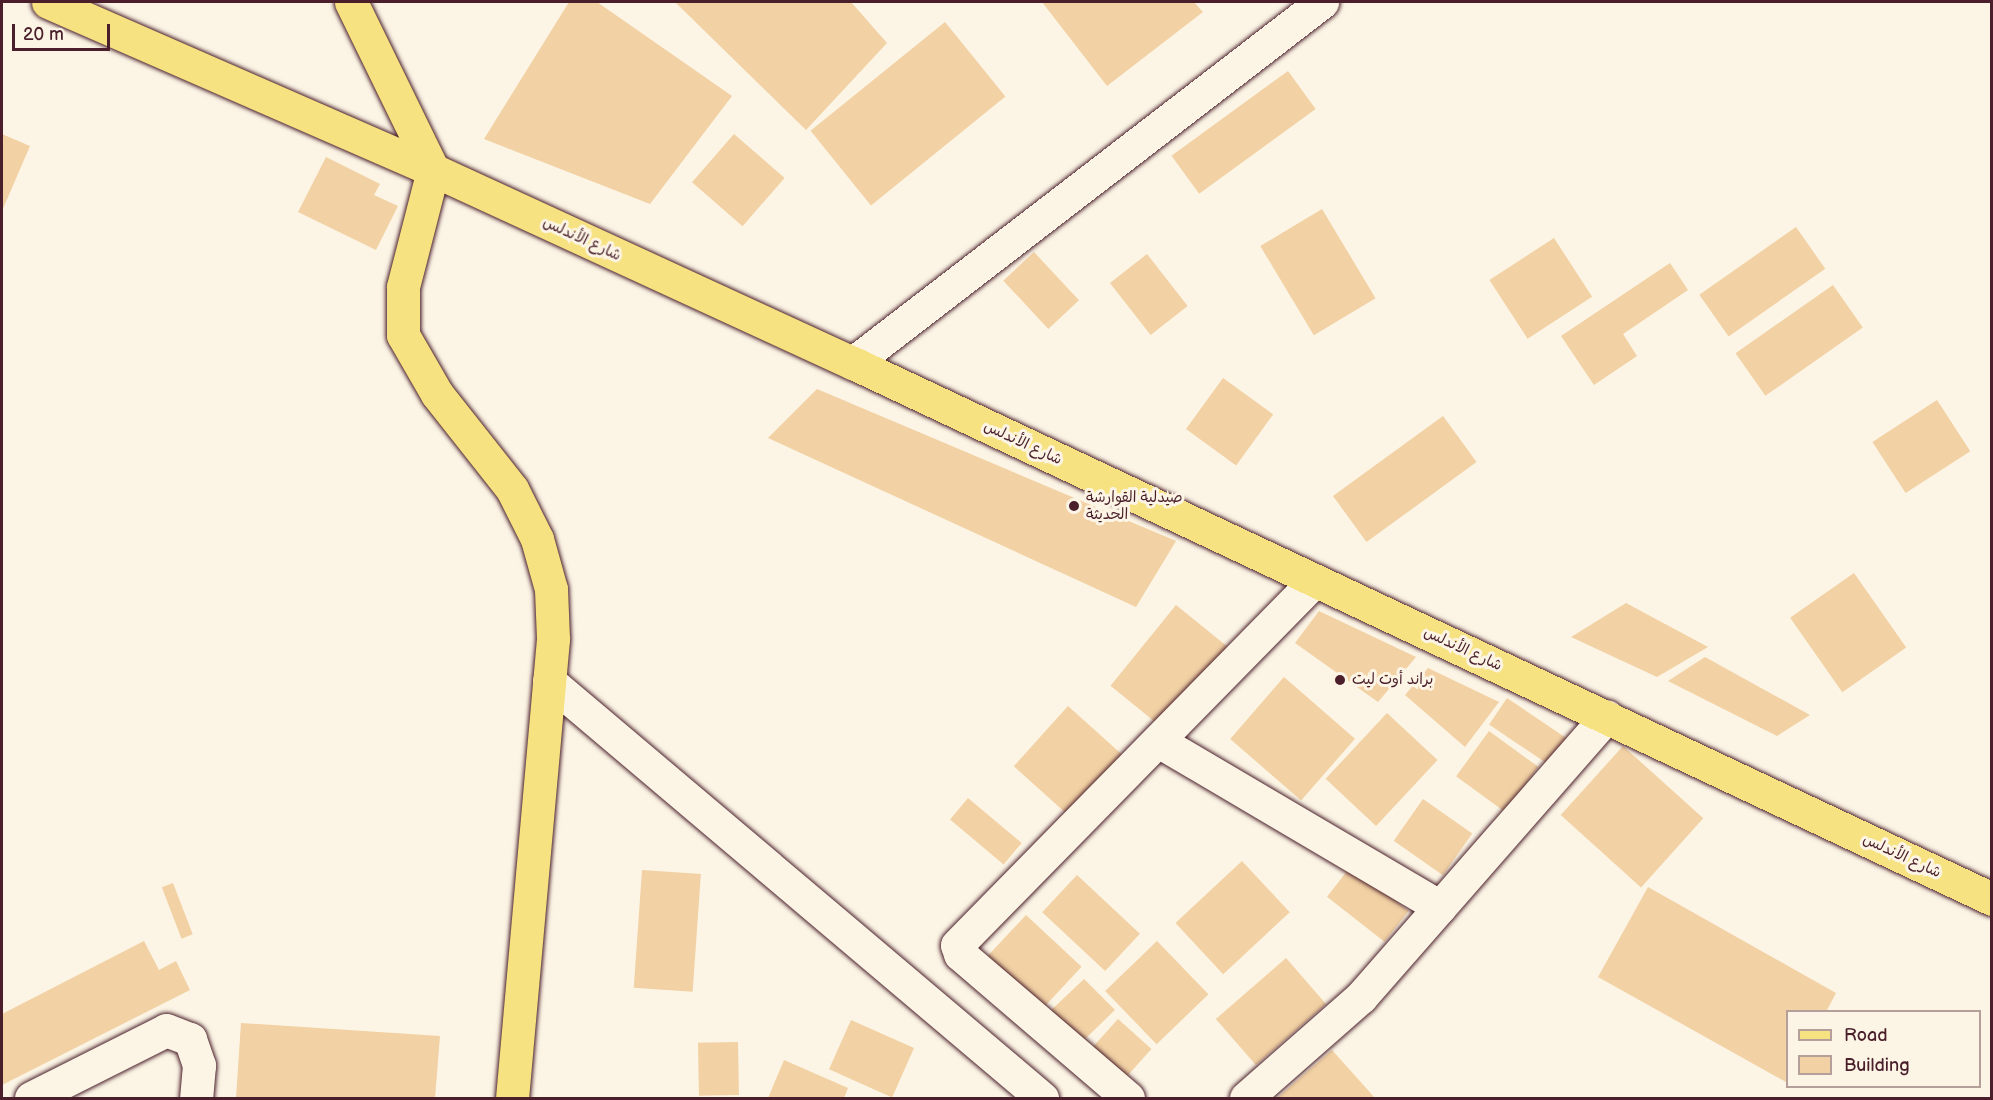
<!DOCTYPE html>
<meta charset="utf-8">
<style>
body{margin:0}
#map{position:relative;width:1993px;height:1100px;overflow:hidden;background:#fcf5e5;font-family:"Balsamiq Sans","Playpen Sans Arabic",sans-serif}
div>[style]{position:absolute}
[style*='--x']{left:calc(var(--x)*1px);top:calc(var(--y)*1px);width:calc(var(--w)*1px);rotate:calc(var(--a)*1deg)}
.building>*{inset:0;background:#f2d1a4;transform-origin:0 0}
.roads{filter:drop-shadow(0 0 2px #4a1f2b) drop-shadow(0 0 2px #4a1f2b)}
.minor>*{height:33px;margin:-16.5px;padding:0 16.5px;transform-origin:16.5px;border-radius:16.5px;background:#fcf5e5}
.major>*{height:33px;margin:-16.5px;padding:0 16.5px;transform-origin:16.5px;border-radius:16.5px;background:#f7e281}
.dots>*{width:16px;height:16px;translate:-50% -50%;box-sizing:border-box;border:3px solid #fcf5e5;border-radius:50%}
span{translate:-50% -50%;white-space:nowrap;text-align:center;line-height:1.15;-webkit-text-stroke:6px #fcf5e5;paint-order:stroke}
.street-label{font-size:15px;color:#4a1f2b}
.poi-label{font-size:15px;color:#4a1f2b}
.left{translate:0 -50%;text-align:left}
.frame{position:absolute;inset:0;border:3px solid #4a1f2b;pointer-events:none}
.legend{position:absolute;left:1786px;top:1010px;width:195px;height:78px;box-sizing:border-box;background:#fcf5e5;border:2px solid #b59f9b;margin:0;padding:8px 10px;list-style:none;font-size:18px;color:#4a1f2b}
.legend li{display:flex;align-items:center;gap:12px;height:30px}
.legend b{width:30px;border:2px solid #b59f9b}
.scale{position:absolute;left:12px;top:24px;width:98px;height:27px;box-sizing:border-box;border:3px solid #4a1f2b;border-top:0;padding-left:8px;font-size:18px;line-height:21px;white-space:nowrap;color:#4a1f2b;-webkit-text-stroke:4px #fcf5e5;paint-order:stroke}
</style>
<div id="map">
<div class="building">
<div style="clip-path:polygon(569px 2px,597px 2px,732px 96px,650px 204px,484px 139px)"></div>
<div style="clip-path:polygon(675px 2px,851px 2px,887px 43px,806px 130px)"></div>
<div style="clip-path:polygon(1042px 2px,1194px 2px,1203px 12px,1107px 86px)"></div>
<div style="left:945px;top:22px;width:96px;height:173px;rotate:51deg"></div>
<div style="left:1288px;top:71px;width:47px;height:144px;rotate:54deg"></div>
<div style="clip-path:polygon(2px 134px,30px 146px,2px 211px)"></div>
<div style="left:734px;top:134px;width:67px;height:64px;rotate:41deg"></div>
<div style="clip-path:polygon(326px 157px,380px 184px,374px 195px,398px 206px,376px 250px,298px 212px)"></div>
<div style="left:1322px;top:209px;width:104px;height:72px;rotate:59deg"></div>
<div style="left:1796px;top:227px;width:51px;height:118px;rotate:55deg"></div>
<div style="left:1554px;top:238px;width:70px;height:77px;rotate:57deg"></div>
<div style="left:1034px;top:252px;width:66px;height:42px;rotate:47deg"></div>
<div style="left:1147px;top:254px;width:66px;height:47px;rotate:52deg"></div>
<div style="clip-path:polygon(1670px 263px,1688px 290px,1623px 334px,1637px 356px,1594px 385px,1561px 336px)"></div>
<div style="left:1833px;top:285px;width:52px;height:119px;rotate:55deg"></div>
<div style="left:1223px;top:378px;width:62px;height:63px;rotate:36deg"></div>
<div style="clip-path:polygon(817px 389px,1176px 541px,1136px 607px,768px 438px)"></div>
<div style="left:1937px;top:400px;width:61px;height:77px;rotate:57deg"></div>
<div style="left:1443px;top:416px;width:57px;height:136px;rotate:54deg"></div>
<div style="left:1854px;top:573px;width:91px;height:78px;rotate:55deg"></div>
<div style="clip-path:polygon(1626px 603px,1708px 647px,1657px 677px,1571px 637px)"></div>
<div style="left:1176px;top:605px;width:72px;height:104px;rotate:39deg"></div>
<div style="clip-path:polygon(1319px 611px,1416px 657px,1378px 702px,1295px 643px)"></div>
<div style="clip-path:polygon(1705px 657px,1810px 715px,1777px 736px,1668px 681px)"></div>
<div style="clip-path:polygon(1428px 668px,1499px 702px,1465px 747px,1405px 695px)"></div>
<div style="left:1284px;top:677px;width:94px;height:82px;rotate:41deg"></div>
<div style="left:1507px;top:698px;width:79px;height:32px;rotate:34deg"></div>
<div style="left:1068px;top:706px;width:76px;height:81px;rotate:42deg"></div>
<div style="left:1387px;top:713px;width:69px;height:90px;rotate:43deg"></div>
<div style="left:1489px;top:731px;width:61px;height:56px;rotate:36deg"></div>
<div style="left:1623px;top:746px;width:108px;height:93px;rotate:42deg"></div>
<div style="left:968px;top:798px;width:70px;height:28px;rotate:40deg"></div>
<div style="left:1423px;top:799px;width:60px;height:51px;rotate:35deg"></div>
<div style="left:1242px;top:861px;width:70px;height:91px;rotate:47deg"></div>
<div style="left:1351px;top:866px;width:73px;height:39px;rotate:38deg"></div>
<div style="left:642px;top:870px;width:59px;height:118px;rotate:4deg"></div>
<div style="left:1077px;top:875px;width:86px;height:51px;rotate:43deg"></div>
<div style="left:173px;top:883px;width:55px;height:12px;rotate:69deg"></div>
<div style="clip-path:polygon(1648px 887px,1836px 993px,1826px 1012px,1788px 1012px,1786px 1082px,1598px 977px)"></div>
<div style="left:1026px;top:915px;width:76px;height:61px;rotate:43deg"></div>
<div style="clip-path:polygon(144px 941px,159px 970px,176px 961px,190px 990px,2px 1085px,2px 1014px)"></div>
<div style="left:1157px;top:941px;width:74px;height:72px;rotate:46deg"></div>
<div style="left:1286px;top:958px;width:61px;height:93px;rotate:49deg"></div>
<div style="clip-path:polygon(1084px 979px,1115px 1010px,1085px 1039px,1046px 1015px)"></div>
<div style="left:1118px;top:1019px;width:45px;height:41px;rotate:42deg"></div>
<div style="left:851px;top:1020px;width:69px;height:54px;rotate:24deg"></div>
<div style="clip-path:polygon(241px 1023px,440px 1036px,435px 1098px,236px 1098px)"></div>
<div style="left:738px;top:1042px;width:53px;height:40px;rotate:89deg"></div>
<div style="clip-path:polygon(1332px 1050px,1375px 1098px,1277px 1098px)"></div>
<div style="clip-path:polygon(784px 1060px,848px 1088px,844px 1098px,768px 1098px)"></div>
</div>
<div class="roads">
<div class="minor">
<div style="--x:853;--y:363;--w:592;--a:-37.59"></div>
<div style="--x:549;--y:681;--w:646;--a:40.23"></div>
<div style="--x:1160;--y:742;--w:325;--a:30.5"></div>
<div style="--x:31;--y:1098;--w:151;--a:-26.7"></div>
<div style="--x:166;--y:1030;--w:26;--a:21"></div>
<div style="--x:190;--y:1039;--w:28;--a:71"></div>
<div style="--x:199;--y:1065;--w:33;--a:95"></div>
<div style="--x:1128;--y:1098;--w:221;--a:-139.4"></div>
<div style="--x:960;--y:954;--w:9;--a:-108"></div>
<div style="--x:957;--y:945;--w:511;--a:-45.55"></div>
<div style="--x:1246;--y:1098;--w:153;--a:-41.3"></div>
<div style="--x:1361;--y:997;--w:373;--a:-48.8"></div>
</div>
<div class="major">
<div style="--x:48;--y:2;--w:420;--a:23.6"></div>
<div style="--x:433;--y:170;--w:462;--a:24.7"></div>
<div style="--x:853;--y:363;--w:1259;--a:25.2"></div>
<div style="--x:351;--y:2;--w:187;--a:64"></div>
<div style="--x:433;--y:170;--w:121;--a:104.4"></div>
<div style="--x:403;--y:287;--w:48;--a:90"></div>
<div style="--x:403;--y:335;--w:68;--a:60"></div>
<div style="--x:437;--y:394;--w:121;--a:51.7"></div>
<div style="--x:512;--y:489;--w:56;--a:63.4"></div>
<div style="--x:537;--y:539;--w:52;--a:74.4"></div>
<div style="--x:551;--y:589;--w:50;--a:87.7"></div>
<div style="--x:553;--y:639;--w:461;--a:95.1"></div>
</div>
</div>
<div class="dots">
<div style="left:1074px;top:506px;background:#4a1f2b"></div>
<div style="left:1340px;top:680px;background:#4a1f2b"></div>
</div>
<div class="street-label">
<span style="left:582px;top:239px;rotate:25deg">شارع الأندلس</span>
<span style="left:1023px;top:443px;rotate:25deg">شارع الأندلس</span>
<span style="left:1463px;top:649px;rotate:25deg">شارع الأندلس</span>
<span style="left:1902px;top:856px;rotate:25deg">شارع الأندلس</span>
</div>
<div class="poi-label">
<span class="left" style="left:1086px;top:506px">صيدلية القوارشة<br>الحديثة</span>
<span class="left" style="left:1352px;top:680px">براند أوت ليت</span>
</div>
<div class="frame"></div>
<ul class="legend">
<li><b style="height:8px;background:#f7e281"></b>Road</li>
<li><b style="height:16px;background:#f2d1a4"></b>Building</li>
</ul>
<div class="scale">20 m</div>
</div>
